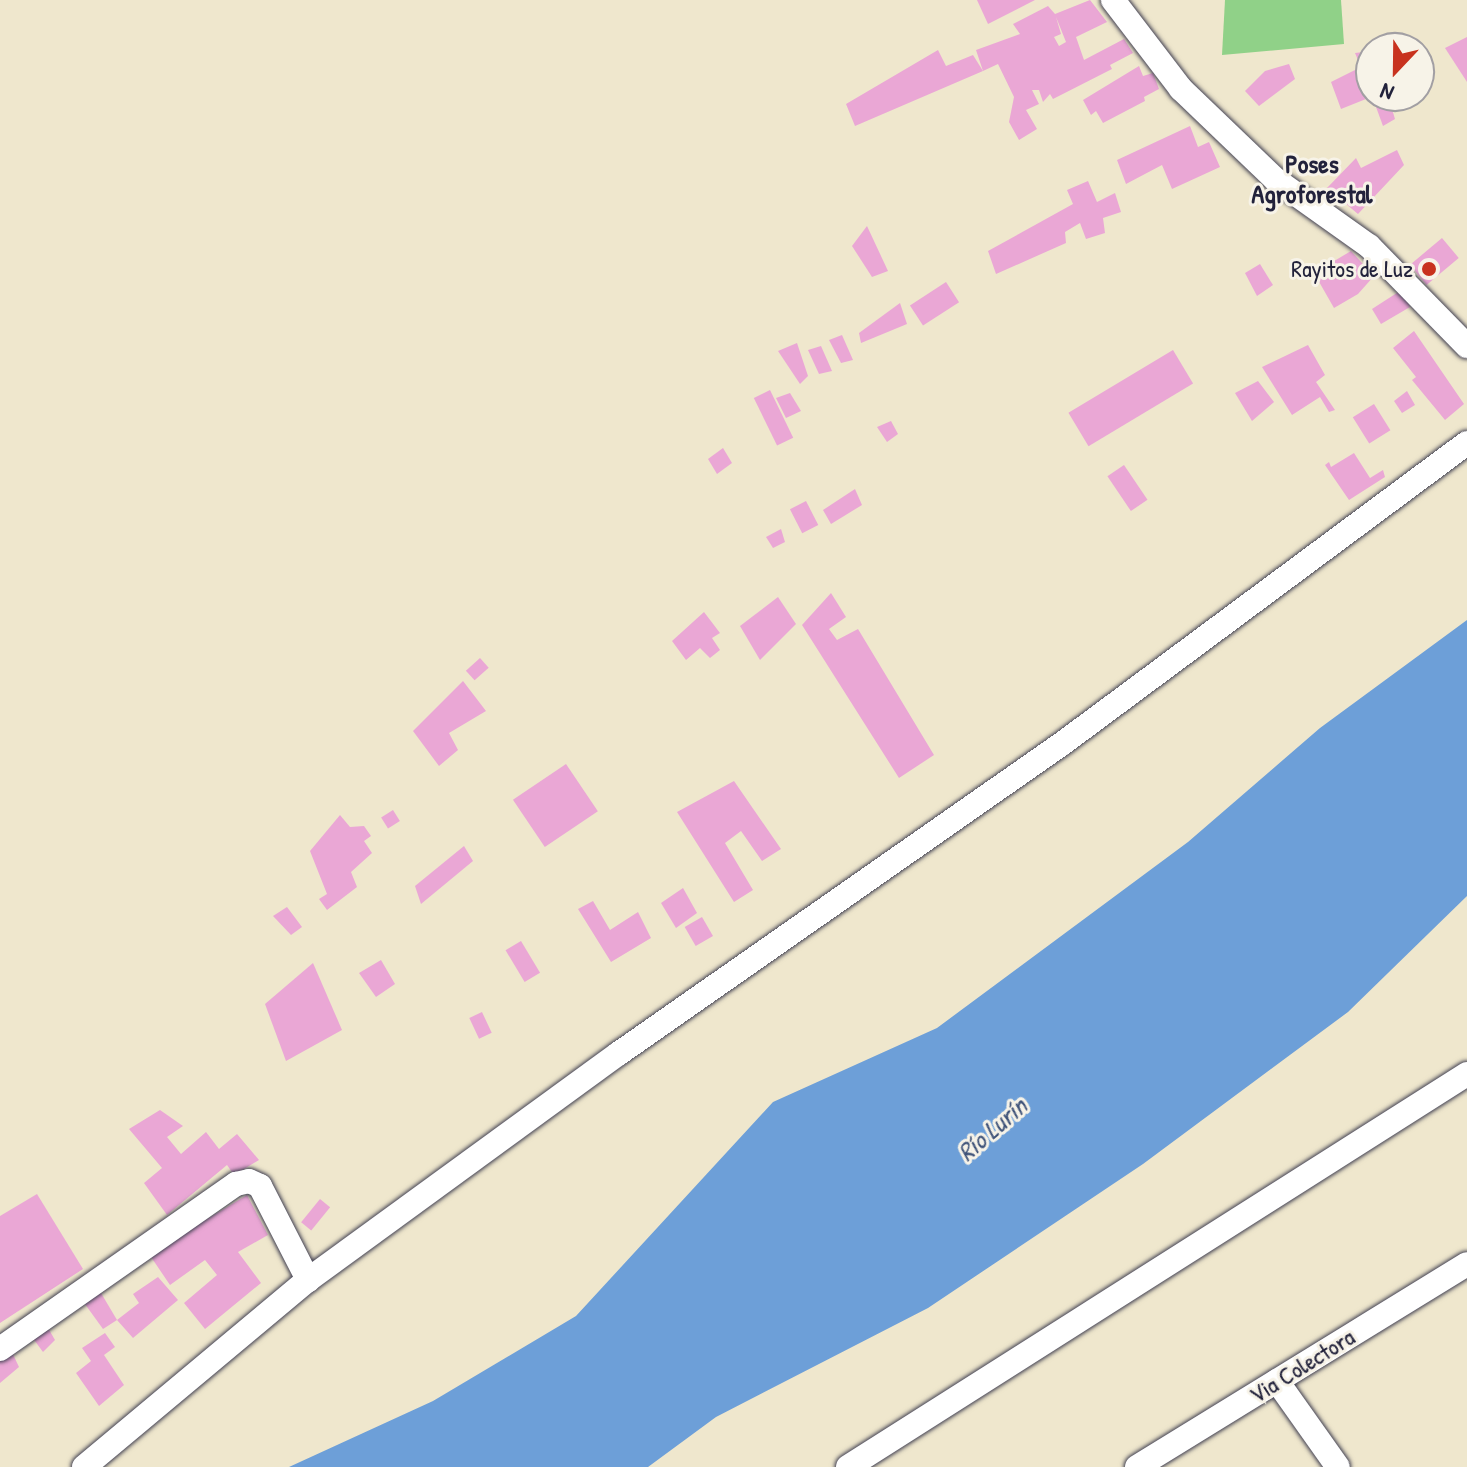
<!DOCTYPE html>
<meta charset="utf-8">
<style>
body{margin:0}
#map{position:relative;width:1467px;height:1467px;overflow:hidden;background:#efe7cd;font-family:"Patrick Hand",sans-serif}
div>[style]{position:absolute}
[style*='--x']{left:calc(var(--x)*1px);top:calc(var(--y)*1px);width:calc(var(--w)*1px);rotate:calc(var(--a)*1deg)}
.green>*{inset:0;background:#90d188}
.water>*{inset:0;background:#6d9fd8}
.building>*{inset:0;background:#eaa7d5;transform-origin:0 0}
.roads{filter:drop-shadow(0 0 2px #414051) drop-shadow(0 0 2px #414051)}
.minor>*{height:24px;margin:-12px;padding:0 12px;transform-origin:12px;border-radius:12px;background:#fff}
.dots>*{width:22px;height:22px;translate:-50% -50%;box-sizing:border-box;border:4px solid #f7f3e8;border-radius:50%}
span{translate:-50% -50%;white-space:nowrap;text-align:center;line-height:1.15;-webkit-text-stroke:6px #f7f3e8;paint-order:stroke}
.poi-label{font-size:24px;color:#22223b}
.right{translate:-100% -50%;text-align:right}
.street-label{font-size:24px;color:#22223b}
.neighbourhood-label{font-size:26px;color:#22223b;font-weight:700}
.water-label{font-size:26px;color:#40547a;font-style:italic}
.north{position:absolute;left:1355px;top:32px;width:80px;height:80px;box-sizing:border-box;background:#f7f3e8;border:2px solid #a29fa3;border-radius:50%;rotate:202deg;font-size:22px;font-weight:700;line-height:32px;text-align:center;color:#22223b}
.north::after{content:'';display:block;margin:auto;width:28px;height:36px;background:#c8321e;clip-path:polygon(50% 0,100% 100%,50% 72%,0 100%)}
</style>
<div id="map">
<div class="green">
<div style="clip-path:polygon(1225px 0,1341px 0,1344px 44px,1222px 55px)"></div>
</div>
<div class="water">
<div style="clip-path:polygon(1467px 620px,1467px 896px,1348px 1012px,1143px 1164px,928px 1308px,716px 1417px,648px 1467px,289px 1467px,433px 1401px,576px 1316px,773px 1102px,937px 1028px,1188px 842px,1320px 728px)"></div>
</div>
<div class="building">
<div style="clip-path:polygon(977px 0,1035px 0,988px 24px)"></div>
<div style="clip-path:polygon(evenodd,1090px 0,1107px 22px,1076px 37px,1084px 60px,1124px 39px,1133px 53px,1110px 65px,1112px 69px,1053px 99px,1050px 94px,1043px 102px,1039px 90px,1032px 90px,1039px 104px,1026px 110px,1037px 129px,1019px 140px,1009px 122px,1014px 97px,998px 64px,983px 71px,976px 50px,1020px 34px,1013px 24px,1048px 6px,1055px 14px,1090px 0,1056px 17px,1066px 42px,1059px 46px,1054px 37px,1061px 34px,1056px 17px)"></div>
<div style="clip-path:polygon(1467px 37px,1467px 82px,1445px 48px)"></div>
<div style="clip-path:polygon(938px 50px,946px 66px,973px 55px,983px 71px,855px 126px,846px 104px)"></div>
<div style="clip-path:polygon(1371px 51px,1371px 97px,1341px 109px,1331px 82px,1361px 67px,1355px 53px)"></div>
<div style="clip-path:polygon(1289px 64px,1295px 79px,1259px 106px,1245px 91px,1265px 71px)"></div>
<div style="clip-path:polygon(1139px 66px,1143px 76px,1153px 73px,1159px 89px,1144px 97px,1145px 101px,1103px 123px,1096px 111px,1091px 115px,1083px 100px)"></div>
<div style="clip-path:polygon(1372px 96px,1388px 96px,1395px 119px,1383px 126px)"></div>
<div style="clip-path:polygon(1190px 126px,1198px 147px,1209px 142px,1220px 167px,1172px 189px,1162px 165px,1126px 184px,1117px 160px)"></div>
<div style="clip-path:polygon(1397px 150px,1404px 165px,1358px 214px,1327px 188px,1356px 158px,1361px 168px)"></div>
<div style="clip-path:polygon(1088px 181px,1097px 202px,1115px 193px,1121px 212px,1103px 218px,1105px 233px,1086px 239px,1080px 223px,1065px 232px,1066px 243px,996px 274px,988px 251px,1073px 204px,1067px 190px)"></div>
<div style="clip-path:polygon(867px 226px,888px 271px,872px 277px,852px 246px)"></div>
<div style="left:1442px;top:238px;width:26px;height:42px;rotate:50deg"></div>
<div style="clip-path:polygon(1351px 251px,1374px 276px,1358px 294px,1334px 308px,1314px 273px)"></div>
<div style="clip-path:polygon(1260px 264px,1273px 285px,1257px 296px,1245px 273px)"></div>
<div style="left:946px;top:282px;width:24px;height:43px;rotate:57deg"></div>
<div style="clip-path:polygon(1403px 289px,1410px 307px,1381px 324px,1372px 309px)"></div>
<div style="clip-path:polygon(900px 303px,907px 324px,861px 343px,859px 333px)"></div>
<div style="clip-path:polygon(1414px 331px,1464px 404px,1445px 420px,1412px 380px,1416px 377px,1393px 348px)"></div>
<div style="clip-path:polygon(842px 335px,853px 360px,841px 363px,829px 340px)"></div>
<div style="clip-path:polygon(797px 343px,808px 376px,800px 384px,778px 351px)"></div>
<div style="clip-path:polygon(1308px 345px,1325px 375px,1316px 382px,1335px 410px,1329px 412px,1320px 397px,1292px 415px,1262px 367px)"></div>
<div style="clip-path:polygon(821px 346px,832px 371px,819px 374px,808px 350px)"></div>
<div style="left:1173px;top:350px;width:39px;height:122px;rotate:59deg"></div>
<div style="clip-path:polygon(1258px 381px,1274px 402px,1252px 421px,1235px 393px)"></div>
<div style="left:770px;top:390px;width:53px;height:18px;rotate:64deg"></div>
<div style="clip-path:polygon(1407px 391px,1415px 405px,1402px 413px,1394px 401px)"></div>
<div style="clip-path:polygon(790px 393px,801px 411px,786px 418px,776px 398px)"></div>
<div style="left:1374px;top:404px;width:31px;height:25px;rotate:58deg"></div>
<div style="clip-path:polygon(891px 421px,898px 434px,887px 442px,877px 427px)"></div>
<div style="clip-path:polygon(723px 448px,732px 463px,717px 474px,708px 459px)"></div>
<div style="clip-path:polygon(1354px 453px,1370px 478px,1383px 470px,1385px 477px,1349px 500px,1325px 465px,1329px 462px,1331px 467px)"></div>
<div style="left:1124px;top:465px;width:42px;height:20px;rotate:56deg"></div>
<div style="clip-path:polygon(855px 489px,862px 505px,831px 524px,823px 510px)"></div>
<div style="left:806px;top:501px;width:27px;height:18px;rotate:63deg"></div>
<div style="clip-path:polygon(781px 529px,785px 542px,773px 548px,766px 537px)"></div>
<div style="clip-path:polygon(831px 593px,846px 617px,829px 629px,837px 640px,858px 629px,934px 755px,899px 778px,802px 625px)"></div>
<div style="clip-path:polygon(778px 597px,796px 624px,760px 660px,740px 626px)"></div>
<div style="clip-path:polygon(704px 612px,720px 633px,712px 638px,720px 650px,710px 658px,700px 648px,686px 660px,672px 641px)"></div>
<div style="left:480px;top:658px;width:13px;height:19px;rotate:48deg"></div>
<div style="clip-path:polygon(463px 681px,486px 711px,449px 733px,458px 750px,439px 766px,413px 731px)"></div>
<div style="left:566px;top:764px;width:57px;height:64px;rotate:56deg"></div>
<div style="clip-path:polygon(734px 781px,781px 849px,762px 861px,741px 831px,725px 843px,753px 890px,734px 902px,677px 812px)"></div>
<div style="left:393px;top:810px;width:13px;height:14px;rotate:58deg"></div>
<div style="clip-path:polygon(340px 815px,350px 827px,364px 826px,371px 836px,364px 841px,372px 853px,351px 872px,357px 887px,327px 910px,319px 899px,327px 894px,310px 851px)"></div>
<div style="clip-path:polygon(464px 846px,473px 861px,421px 904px,415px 886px)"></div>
<div style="clip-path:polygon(683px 888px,697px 913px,676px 928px,661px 903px)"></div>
<div style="clip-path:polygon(593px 901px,610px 930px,638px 912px,651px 938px,611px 962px,578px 909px)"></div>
<div style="clip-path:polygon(287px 907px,302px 927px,291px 935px,273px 916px)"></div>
<div style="left:702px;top:917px;width:22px;height:20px;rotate:60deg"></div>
<div style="left:521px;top:941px;width:37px;height:18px;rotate:59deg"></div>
<div style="clip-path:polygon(381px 960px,395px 984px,376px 997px,359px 973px)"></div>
<div style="clip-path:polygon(313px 963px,342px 1030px,286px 1061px,265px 1004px)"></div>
<div style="left:482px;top:1012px;width:23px;height:14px;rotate:65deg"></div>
<div style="clip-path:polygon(160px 1110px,183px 1126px,167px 1137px,181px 1154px,206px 1132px,219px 1149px,237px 1134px,259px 1160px,234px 1175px,227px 1165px,167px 1215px,144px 1183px,162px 1168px,129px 1129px)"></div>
<div style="clip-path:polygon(37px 1194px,83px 1269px,0 1323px,0 1216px)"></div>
<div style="clip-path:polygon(247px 1195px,268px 1235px,238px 1252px,261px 1283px,205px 1329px,184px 1303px,217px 1275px,205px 1260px,170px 1285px,149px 1254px)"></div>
<div style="left:320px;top:1199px;width:13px;height:30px;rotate:39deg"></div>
<div style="clip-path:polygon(158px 1277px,178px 1300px,133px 1338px,117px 1320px,139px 1303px,133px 1294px)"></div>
<div style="clip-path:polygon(98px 1288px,117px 1320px,103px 1329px,82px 1300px)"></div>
<div style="clip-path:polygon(44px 1321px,55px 1340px,43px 1352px,29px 1333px)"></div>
<div style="clip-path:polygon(105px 1333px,115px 1347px,104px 1355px,124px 1385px,99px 1406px,76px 1373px,91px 1361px,82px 1348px)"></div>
<div style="clip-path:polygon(9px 1346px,19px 1367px,0 1383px,0 1353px)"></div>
</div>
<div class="roads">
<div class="minor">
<div style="--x:1113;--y:0;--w:112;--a:52.6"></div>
<div style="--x:1181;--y:89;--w:132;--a:43.8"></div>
<div style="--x:1276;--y:180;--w:114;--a:35.4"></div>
<div style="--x:1369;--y:246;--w:140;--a:45.6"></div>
<div style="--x:0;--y:1349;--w:288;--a:-35"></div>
<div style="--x:236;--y:1184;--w:13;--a:-13"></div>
<div style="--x:249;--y:1181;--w:12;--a:24"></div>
<div style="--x:260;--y:1186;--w:106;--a:62.9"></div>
<div style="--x:1277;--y:1381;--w:105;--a:54.7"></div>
<div style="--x:84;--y:1467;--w:292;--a:-39.9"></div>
<div style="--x:308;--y:1280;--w:384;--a:-36.1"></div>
<div style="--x:618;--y:1054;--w:543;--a:-34.95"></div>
<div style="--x:1063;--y:743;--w:503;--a:-36.6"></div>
<div style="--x:848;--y:1467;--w:733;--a:-32.41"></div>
<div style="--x:1137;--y:1467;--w:387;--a:-31.6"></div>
</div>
</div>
<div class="dots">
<div style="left:1429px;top:269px;background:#c8321e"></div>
</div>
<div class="poi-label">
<span class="right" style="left:1413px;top:269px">Rayitos de Luz</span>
</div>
<div class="street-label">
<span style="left:1302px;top:1366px;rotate:-32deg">Via Colectora</span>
</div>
<div class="neighbourhood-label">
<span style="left:1312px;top:179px">Poses<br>Agroforestal</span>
</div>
<div class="water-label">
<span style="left:992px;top:1129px;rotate:-41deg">Río Lurín</span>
</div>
<div class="north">N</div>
</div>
